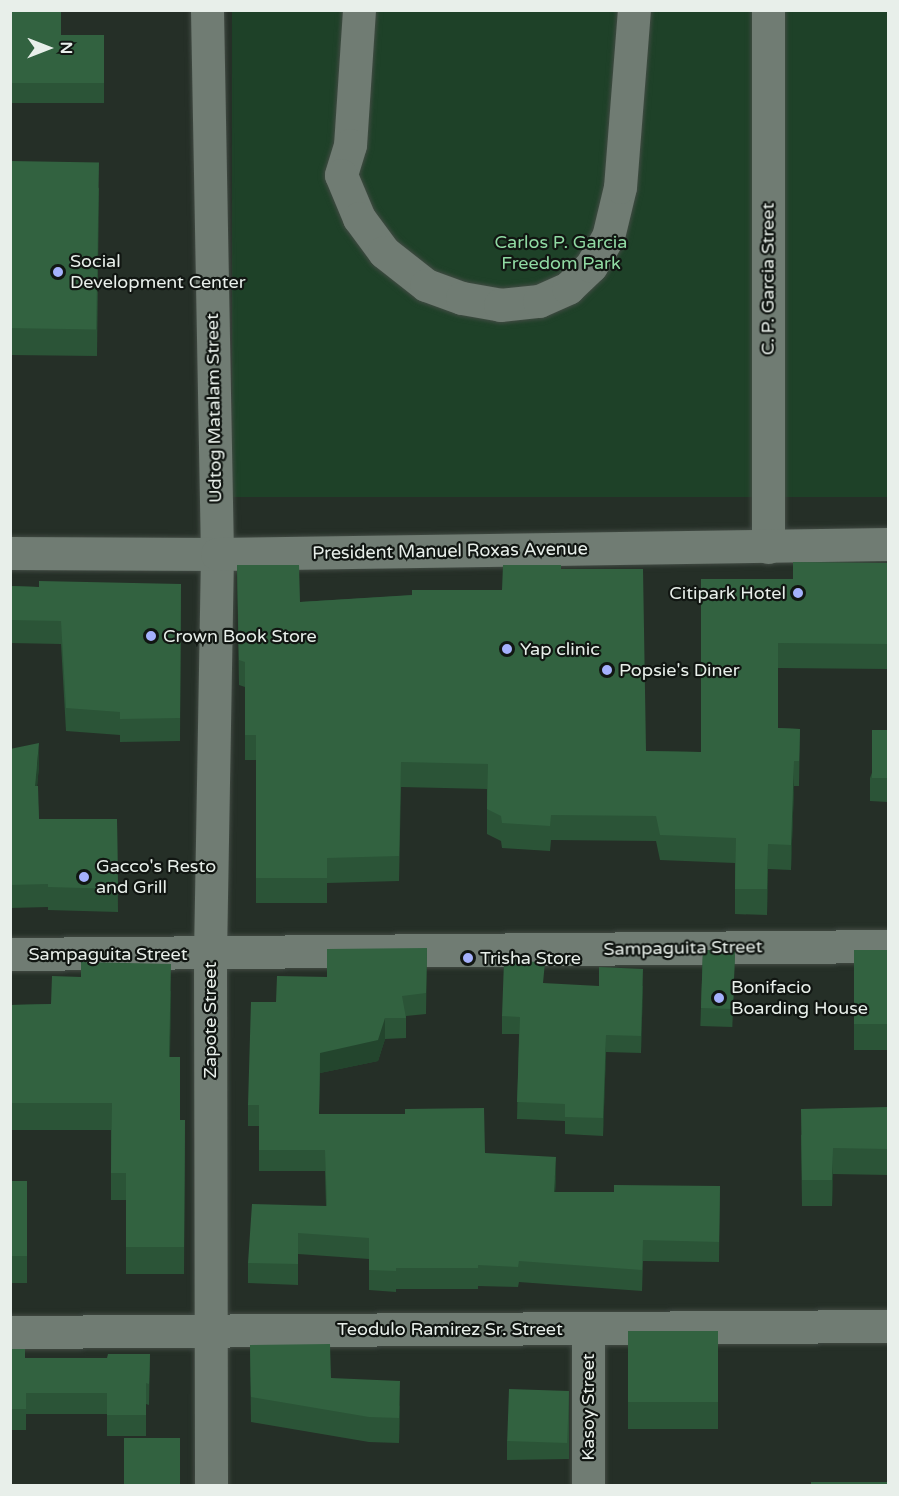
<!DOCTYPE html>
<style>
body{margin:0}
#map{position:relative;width:899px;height:1496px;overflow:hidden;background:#252f27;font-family:"Varela Round",sans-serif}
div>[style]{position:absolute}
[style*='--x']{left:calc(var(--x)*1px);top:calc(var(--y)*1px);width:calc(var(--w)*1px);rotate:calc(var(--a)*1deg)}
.green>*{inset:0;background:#1e4128;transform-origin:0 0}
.roads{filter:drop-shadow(0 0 2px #424b44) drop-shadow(0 0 2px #424b44)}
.street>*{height:33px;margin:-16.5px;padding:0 16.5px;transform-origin:16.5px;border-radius:16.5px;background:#707c73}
.secondary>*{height:33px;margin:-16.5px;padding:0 16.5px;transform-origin:16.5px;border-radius:16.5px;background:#707c73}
.wall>*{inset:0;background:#2b5437;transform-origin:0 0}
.shaded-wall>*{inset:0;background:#23452d}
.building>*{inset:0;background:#326240;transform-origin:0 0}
.dots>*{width:16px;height:16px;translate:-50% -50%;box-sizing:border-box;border:3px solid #111612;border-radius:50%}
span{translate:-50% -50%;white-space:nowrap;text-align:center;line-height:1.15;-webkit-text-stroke:4.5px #111612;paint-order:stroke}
.park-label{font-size:18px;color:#90daa3}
.poi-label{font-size:18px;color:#e8efea}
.left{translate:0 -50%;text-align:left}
.right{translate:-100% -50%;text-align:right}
.street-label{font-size:18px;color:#e8efea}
.frame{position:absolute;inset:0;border:12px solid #e8efea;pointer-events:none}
.north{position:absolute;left:18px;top:18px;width:60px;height:60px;-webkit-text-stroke:4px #111612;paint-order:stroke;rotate:90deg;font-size:16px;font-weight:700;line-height:24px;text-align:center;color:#e8efea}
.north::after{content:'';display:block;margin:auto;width:21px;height:27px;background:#e8efea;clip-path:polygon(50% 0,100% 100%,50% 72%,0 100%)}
</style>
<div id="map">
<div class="green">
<div style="left:232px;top:11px;width:656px;height:486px"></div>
</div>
<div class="roads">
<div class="street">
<div style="--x:207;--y:10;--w:544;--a:88.95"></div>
<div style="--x:217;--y:554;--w:399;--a:91"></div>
<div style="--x:210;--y:953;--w:533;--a:89.89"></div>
<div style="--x:359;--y:10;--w:135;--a:93.8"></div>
<div style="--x:350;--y:145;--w:31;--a:107"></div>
<div style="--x:341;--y:175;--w:47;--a:67.3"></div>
<div style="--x:359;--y:218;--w:42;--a:53.7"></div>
<div style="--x:384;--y:252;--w:53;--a:38.2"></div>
<div style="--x:426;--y:285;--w:38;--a:20"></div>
<div style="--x:462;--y:298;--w:39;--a:10"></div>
<div style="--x:500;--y:305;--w:39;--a:-6"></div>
<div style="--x:539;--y:301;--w:32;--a:-24"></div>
<div style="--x:568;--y:288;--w:32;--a:-44"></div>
<div style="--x:591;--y:266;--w:34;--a:-60"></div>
<div style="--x:608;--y:237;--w:51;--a:-76.5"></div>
<div style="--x:620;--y:187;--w:178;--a:-85.5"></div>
<div style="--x:768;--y:547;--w:537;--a:-90"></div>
<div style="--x:10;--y:954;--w:878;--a:-0.52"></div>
<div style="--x:10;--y:1332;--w:878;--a:-0.39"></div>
<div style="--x:588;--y:1486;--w:157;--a:-90"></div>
</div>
<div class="secondary">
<div style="--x:10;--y:553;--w:207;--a:0.3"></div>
<div style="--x:217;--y:554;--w:671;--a:-0.85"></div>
</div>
</div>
<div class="wall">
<div style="clip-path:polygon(10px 10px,61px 35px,104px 35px,104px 103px,10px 103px)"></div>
<div style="clip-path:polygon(10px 161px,99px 188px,97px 356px,10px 355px)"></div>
<div style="clip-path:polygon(888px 563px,888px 669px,778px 668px,778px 728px,800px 729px,799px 786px,794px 786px,791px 870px,768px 869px,767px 915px,735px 914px,735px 863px,660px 860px,656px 841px,551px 840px,550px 851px,502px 848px,501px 841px,487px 834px,487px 789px,401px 787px,399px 881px,327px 883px,327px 903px,256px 903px,256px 760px,245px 760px,245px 687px,239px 685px,237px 565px,300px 602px,502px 590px,561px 569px,646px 751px,701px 752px,793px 579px)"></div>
<div style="clip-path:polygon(181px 584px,180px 741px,120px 742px,120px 735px,66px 731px,61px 644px,10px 643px,10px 586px,39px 587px)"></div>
<div style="clip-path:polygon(888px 730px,888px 802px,870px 801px,870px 778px)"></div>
<div style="clip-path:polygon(10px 749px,39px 766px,37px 786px,39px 819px,117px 819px,118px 912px,48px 910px,48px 907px,10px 908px)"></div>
<div style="clip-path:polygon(427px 948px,426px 1014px,406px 1016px,406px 1038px,385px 1039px,378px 1061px,320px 1073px,319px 1114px,485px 1153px,556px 1178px,555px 1192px,614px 1192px,720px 1186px,719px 1262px,643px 1261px,642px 1291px,519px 1282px,518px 1287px,478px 1286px,478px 1289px,396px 1289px,396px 1292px,369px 1290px,369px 1259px,298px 1254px,298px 1285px,248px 1283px,248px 1263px,326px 1206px,325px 1171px,259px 1171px,259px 1126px,248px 1126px,248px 1105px,276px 1002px,327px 977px)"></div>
<div style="left:703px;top:950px;width:32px;height:76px;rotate:2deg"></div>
<div style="left:854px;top:950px;width:34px;height:100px"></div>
<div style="clip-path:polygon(599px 986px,643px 986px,641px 1053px,606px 1052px,603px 1136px,565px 1134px,565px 1121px,517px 1119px,519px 1034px,502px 1034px,502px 1016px)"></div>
<div style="clip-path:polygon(171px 991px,170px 1057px,180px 1120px,185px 1120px,184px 1274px,126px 1274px,126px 1200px,111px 1200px,111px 1130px,10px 1130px,10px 1005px,51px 1004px)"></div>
<div style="clip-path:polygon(888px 1107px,888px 1175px,833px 1174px,832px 1206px,802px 1206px,801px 1135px)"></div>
<div style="left:10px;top:1181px;width:17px;height:102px"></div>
<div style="left:628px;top:1331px;width:90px;height:98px"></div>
<div style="clip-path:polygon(250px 1345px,400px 1406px,399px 1443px,369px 1442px,251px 1422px)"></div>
<div style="clip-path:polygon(10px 1349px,25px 1358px,107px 1358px,150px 1354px,149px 1405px,146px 1404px,146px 1436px,107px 1436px,107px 1414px,26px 1414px,26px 1430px,10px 1430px)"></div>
<div style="clip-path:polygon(569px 1391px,569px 1459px,507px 1460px,507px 1441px)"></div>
</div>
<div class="shaded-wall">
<div style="clip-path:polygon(39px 743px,39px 766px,35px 809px,35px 786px)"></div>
<div style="clip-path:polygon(794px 761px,794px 786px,791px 870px,791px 845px)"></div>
<div style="clip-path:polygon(768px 844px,768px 869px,767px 915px,767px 889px)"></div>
<div style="clip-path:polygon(171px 964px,171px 991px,169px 1084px,169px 1057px)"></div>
<div style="clip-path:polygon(643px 969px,643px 986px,641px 1053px,641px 1036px)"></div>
<div style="clip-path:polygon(385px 1018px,385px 1039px,378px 1061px,320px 1073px,320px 1053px)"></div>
<div style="clip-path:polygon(606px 1035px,606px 1052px,603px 1136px,603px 1118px)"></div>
<div style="clip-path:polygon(833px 1148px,833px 1174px,832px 1206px,832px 1180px)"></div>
<div style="clip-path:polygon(556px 1157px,556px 1178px,554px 1212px,554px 1192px)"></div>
<div style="clip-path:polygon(400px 1381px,400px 1406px,399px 1443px,399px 1418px)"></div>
</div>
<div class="building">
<div style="clip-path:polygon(10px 10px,61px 10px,61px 35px,104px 35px,104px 83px,10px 83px)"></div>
<div style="left:10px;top:161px;width:89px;height:167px;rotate:1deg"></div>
<div style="clip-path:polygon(793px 562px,888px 563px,888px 644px,778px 643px,778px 728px,800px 729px,799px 761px,794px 761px,791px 845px,768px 844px,767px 889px,735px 889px,736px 838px,660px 835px,656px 816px,551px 815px,550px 826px,502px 823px,501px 816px,487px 809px,488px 764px,401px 762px,399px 856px,327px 858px,327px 878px,256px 878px,256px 735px,245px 735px,245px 662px,239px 660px,237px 565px,299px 565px,300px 602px,412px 595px,412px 590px,502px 590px,503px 565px,561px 565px,561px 569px,643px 569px,646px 751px,701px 752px,701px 579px,793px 579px)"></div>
<div style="clip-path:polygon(39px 581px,181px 584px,180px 718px,120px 719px,120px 712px,66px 708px,61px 621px,10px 620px,10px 586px,39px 587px)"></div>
<div style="left:872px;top:730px;width:16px;height:48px"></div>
<div style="clip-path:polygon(39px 743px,35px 786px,38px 786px,39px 819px,117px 819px,118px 889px,48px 887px,48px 884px,10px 885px,10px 749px)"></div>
<div style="clip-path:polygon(427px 948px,426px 993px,402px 996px,406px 1018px,385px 1018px,378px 1040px,320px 1053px,319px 1114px,405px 1114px,405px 1109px,484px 1108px,485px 1153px,556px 1157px,554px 1192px,614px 1192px,614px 1185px,720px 1186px,719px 1242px,643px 1240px,642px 1270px,519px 1261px,518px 1267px,478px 1265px,478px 1268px,396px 1268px,396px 1271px,369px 1270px,369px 1238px,298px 1233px,298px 1264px,248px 1263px,252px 1204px,327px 1206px,325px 1150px,259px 1150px,259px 1105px,248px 1105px,251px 1002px,276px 1002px,277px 976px,327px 977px,327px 949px)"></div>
<div style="left:703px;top:950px;width:32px;height:58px;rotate:2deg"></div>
<div style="left:854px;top:950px;width:34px;height:74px"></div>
<div style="clip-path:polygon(504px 961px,545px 962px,543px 983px,599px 986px,599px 967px,643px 969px,641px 1036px,606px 1035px,603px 1118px,565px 1117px,565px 1104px,517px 1102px,520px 1017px,502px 1016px)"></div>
<div style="clip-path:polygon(81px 962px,171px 964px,169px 1057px,180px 1057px,180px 1120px,185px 1120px,184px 1247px,126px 1247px,126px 1173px,111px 1173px,112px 1103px,10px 1103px,10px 1005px,51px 1004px,52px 976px,81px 977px)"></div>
<div style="clip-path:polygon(888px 1107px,888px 1149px,833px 1148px,832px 1180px,802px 1180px,801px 1109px)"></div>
<div style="left:10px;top:1181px;width:17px;height:75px"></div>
<div style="left:628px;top:1331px;width:90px;height:71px"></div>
<div style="clip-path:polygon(330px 1344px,331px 1378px,400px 1381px,399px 1418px,369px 1417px,251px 1397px,250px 1345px)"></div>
<div style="clip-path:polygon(10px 1349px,25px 1349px,25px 1358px,107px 1358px,108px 1354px,150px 1354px,149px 1384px,146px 1383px,146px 1415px,107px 1415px,107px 1393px,26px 1393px,26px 1409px,10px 1409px)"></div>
<div style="left:509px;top:1389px;width:60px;height:52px;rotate:2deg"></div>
<div style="left:124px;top:1438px;width:56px;height:47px"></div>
<div style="left:811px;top:1482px;width:77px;height:3px"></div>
</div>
<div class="dots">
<div style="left:58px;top:272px;background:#a5b1fc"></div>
<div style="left:798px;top:593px;background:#a5b1fc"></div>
<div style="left:151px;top:636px;background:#a5b1fc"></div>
<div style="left:507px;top:649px;background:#a5b1fc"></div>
<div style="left:607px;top:670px;background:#a5b1fc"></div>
<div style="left:84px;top:877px;background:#a5b1fc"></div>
<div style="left:468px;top:958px;background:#a5b1fc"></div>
<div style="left:719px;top:998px;background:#a5b1fc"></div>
</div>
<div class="park-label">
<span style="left:561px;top:253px">Carlos P. Garcia<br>Freedom Park</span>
</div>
<div class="poi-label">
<span class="left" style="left:70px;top:272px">Social<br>Development Center</span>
<span class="right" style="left:786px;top:593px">Citipark Hotel</span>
<span class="left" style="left:163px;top:636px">Crown Book Store</span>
<span class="left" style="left:520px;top:649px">Yap clinic</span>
<span class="left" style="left:619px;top:670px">Popsie's Diner</span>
<span class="left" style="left:96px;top:877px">Gacco's Resto<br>and Grill</span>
<span class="left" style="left:480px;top:958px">Trisha Store</span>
<span class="left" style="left:731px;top:998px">Bonifacio<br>Boarding House</span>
</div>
<div class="street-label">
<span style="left:768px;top:279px;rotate:-90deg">C. P. Garcia Street</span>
<span style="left:214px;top:408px;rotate:-91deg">Udtog Matalam Street</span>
<span style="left:450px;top:551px;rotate:-1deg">President Manuel Roxas Avenue</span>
<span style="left:683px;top:948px;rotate:-1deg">Sampaguita Street</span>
<span style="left:108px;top:954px">Sampaguita Street</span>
<span style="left:210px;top:1020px;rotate:-90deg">Zapote Street</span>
<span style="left:450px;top:1329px">Teodulo Ramirez Sr. Street</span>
<span style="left:588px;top:1407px;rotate:-90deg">Kasoy Street</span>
</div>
<div class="frame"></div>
<div class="north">N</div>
</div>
